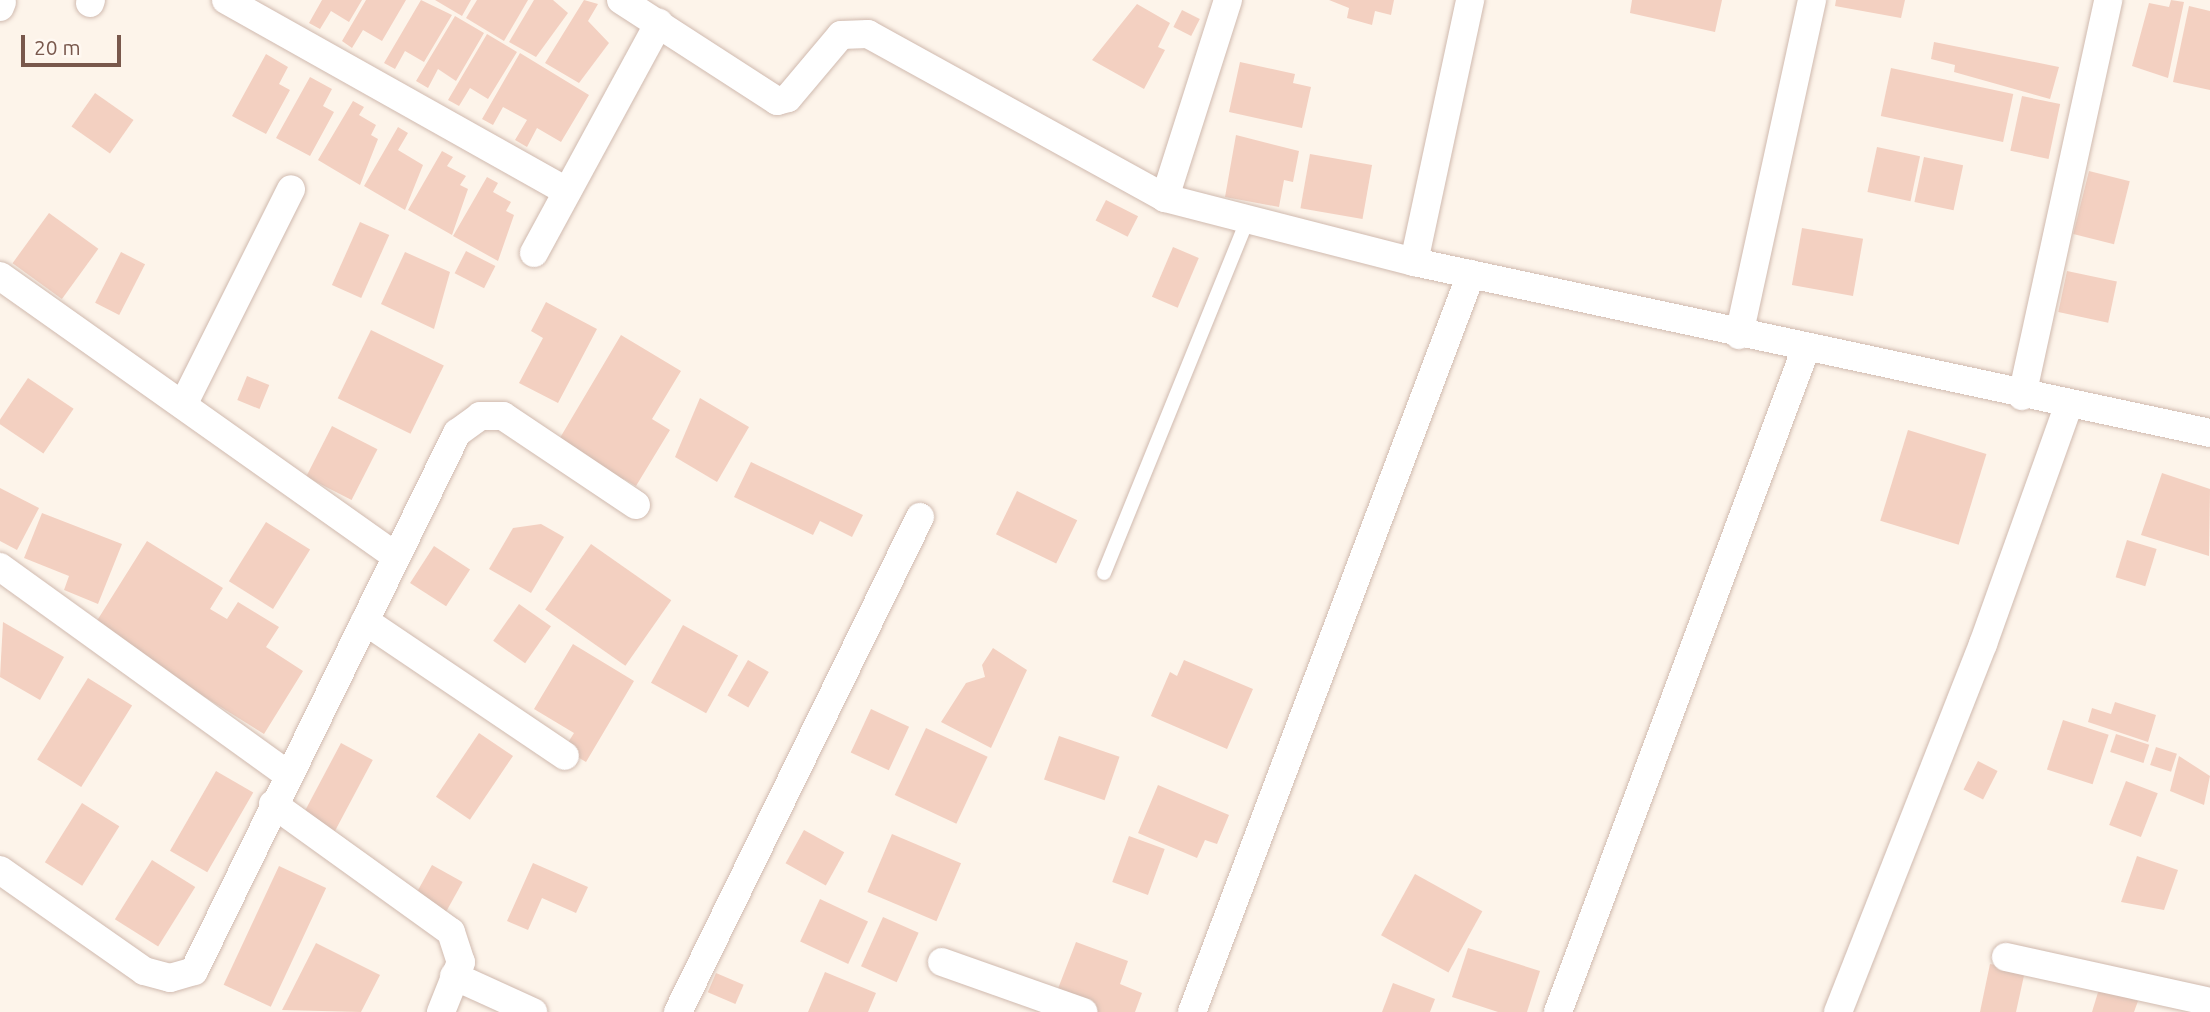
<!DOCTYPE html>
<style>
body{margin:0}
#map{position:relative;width:2210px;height:1012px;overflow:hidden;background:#fdf4ea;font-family:Ubuntu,sans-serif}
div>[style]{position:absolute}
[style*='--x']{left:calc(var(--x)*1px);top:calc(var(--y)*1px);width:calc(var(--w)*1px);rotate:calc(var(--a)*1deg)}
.building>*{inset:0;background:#f3d0c1;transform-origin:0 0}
.roads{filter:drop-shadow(0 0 2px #d0baaf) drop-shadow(0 0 2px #d0baaf)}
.service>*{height:14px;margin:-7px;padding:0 7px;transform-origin:7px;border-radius:7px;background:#fff}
.minor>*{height:28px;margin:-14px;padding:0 14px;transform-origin:14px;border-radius:14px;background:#fff}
span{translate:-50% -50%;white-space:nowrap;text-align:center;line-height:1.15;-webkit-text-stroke:6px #fff8f1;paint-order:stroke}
.scale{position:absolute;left:21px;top:35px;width:100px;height:32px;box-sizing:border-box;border:4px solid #79584c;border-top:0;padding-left:9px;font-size:21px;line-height:24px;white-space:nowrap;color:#79584c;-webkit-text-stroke:5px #fff8f1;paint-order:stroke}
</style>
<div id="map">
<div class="building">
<div style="clip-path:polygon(322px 0,362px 0,349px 22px,331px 11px,320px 29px,309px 23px)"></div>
<div style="clip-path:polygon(366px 0,406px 0,382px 41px,363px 30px,352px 48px,342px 41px)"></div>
<div style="clip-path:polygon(421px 0,452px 15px,424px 62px,405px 51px,395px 69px,384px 63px)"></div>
<div style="clip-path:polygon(435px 0,471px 0,462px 16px)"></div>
<div style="clip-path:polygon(477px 0,528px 0,504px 41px,466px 18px)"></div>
<div style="clip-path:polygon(534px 0,553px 0,568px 13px,536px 57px,509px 42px)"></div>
<div style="clip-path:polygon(584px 0,598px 4px,588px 21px,609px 43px,579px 83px,545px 63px)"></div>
<div style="clip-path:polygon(1329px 0,1394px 0,1391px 15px,1375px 11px,1372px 25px,1347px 18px,1349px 8px)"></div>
<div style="clip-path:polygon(1632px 0,1722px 0,1715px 32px,1630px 13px)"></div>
<div style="clip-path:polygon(1836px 0,1905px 0,1901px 18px,1835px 6px)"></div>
<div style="clip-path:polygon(2171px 0,2184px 2px,2168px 78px,2132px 66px,2149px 3px,2169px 7px)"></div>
<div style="clip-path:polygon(1137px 4px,1170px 23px,1158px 47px,1165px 50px,1144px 89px,1092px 60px)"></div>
<div style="clip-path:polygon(2189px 6px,2210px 11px,2210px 90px,2173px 82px)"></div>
<div style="left:1182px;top:10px;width:20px;height:19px;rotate:27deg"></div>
<div style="clip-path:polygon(455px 16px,484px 33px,456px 81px,438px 69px,428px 88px,416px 81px)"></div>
<div style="clip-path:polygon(487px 34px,517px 52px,488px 99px,470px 88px,459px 106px,448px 100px)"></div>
<div style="clip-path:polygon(1934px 42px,2059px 67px,2050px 99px,1954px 72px,1955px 65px,1931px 59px)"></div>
<div style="clip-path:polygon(520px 53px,589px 95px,561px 142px,537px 128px,527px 147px,515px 140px,527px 120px,503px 107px,493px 125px,482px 119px)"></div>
<div style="clip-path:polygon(266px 54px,288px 67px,279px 84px,290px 90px,266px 134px,232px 116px)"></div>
<div style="clip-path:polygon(1240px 62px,1295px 74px,1293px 83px,1311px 87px,1302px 128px,1229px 112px)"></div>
<div style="left:1891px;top:68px;width:125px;height:49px;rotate:12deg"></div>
<div style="clip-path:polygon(310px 77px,332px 89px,323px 106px,334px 112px,310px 156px,276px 138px)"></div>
<div style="left:95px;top:93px;width:47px;height:41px;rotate:35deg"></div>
<div style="left:2022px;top:96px;width:39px;height:56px;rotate:12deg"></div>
<div style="clip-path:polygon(353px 101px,364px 107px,359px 115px,376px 125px,371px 135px,378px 139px,360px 185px,318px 160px)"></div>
<div style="clip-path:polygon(398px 127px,408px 133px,398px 150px,423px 165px,405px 210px,364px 186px)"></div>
<div style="clip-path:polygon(1236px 135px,1299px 151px,1293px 182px,1284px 180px,1279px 207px,1225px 197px)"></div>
<div style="left:1877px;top:147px;width:44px;height:46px;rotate:12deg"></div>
<div style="clip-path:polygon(442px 151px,453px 157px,447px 166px,466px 176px,460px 185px,468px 189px,452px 235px,408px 210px)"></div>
<div style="left:1310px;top:154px;width:63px;height:55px;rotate:10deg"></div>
<div style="left:1924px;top:157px;width:40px;height:46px;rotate:12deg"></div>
<div style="left:2089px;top:171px;width:42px;height:65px;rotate:14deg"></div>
<div style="clip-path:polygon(487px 177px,498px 183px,493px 192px,511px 202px,506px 211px,514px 215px,498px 261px,453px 236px)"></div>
<div style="left:1106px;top:200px;width:36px;height:23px;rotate:27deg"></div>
<div style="left:49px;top:213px;width:61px;height:62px;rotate:36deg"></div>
<div style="left:360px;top:222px;width:32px;height:69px;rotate:24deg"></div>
<div style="left:1802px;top:228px;width:62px;height:58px;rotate:10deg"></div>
<div style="left:1173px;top:247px;width:28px;height:54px;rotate:23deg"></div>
<div style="left:466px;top:251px;width:33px;height:25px;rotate:27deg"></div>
<div style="left:121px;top:252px;width:27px;height:57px;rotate:27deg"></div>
<div style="clip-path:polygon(405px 252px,450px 272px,434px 329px,381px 304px)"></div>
<div style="left:2067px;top:271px;width:51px;height:42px;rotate:12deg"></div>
<div style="clip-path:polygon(546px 302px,597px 329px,558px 403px,519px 383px,543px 338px,531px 331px)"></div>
<div style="left:371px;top:330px;width:81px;height:76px;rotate:26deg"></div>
<div style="clip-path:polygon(621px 335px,681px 371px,652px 419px,670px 430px,636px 486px,624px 479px,616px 492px,551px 453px)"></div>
<div style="left:247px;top:376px;width:24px;height:26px;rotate:22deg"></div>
<div style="left:28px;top:378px;width:55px;height:54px;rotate:34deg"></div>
<div style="clip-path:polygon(700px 398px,749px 427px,717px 482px,675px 457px)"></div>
<div style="left:332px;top:426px;width:51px;height:57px;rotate:27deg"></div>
<div style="left:1908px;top:430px;width:82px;height:95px;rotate:17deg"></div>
<div style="clip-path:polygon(751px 462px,863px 515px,852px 537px,820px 521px,813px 535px,734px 497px)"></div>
<div style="clip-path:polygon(2162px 473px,2210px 489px,2209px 556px,2141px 535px)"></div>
<div style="clip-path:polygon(0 488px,39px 508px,17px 550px,0 541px)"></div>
<div style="left:1017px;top:491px;width:67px;height:48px;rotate:26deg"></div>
<div style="clip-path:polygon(42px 513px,122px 544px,98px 604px,64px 590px,69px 576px,24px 558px)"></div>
<div style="left:266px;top:522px;width:52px;height:70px;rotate:32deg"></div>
<div style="clip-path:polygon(541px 524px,564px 537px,531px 593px,489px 569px,513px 528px)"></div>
<div style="left:2127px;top:540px;width:31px;height:39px;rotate:17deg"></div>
<div style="clip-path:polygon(147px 541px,223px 588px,210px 609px,227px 619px,238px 602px,279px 627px,266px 647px,303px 671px,264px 734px,93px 627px)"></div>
<div style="left:591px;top:544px;width:98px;height:80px;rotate:35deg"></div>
<div style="left:434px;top:546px;width:43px;height:44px;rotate:33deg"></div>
<div style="left:519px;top:604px;width:39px;height:45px;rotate:35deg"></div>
<div style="clip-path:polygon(3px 622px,64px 657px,40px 700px,0 677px)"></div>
<div style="left:683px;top:625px;width:63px;height:66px;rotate:29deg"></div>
<div style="clip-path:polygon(573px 644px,634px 681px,586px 762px,564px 749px,574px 733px,534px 709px)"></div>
<div style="clip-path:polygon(993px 648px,1027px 670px,991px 748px,941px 722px,966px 683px,985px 677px,982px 665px)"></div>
<div style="left:748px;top:660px;width:24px;height:41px;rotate:30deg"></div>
<div style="clip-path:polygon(1184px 660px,1253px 689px,1227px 749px,1151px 716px,1170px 672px,1177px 676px)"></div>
<div style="left:88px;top:678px;width:52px;height:96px;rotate:32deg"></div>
<div style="clip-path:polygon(2115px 702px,2156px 715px,2148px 742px,2088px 722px,2092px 708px,2111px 714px)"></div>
<div style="left:871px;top:709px;width:42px;height:48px;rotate:25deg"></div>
<div style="left:2063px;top:720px;width:48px;height:52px;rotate:18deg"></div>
<div style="left:926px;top:728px;width:68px;height:74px;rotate:25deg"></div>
<div style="left:479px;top:733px;width:41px;height:77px;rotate:34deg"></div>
<div style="left:2116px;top:734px;width:35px;height:19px;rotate:18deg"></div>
<div style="left:1059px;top:736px;width:64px;height:46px;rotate:19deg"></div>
<div style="left:341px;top:743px;width:36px;height:82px;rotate:28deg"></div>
<div style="left:2156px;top:747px;width:22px;height:19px;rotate:18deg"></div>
<div style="clip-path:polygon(2179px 756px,2210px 776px,2204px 805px,2170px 791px)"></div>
<div style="left:1978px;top:761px;width:22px;height:32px;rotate:27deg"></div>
<div style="left:216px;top:771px;width:43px;height:92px;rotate:30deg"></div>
<div style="left:2126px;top:781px;width:34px;height:47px;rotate:21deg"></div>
<div style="clip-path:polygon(1158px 785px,1229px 815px,1217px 844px,1205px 840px,1197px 858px,1138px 833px)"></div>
<div style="left:82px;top:803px;width:44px;height:70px;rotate:32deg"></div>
<div style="left:804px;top:830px;width:46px;height:38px;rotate:29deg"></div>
<div style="left:892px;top:834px;width:75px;height:63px;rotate:23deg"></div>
<div style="left:1129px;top:836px;width:38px;height:49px;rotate:20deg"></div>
<div style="clip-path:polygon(2137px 856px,2178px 870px,2164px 910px,2121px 902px)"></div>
<div style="left:152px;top:860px;width:51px;height:70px;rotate:32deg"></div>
<div style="clip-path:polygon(533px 863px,588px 887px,576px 913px,542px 898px,528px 930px,507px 921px)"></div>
<div style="left:432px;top:865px;width:35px;height:39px;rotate:29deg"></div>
<div style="left:279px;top:866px;width:52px;height:131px;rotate:25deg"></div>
<div style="left:1415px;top:874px;width:77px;height:70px;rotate:29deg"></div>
<div style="left:820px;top:899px;width:53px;height:47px;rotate:25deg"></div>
<div style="left:883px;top:917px;width:39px;height:54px;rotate:24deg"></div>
<div style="clip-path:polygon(1076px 942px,1128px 961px,1120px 984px,1142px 993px,1135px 1012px,1089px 1012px,1054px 999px)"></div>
<div style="clip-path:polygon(316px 943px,380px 975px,361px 1012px,282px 1010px)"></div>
<div style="clip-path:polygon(1468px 948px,1540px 971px,1527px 1012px,1498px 1012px,1452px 997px)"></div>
<div style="clip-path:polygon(1990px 964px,2025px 971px,2016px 1012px,1980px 1012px)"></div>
<div style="clip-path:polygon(825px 972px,876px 993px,868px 1012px,808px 1012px)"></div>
<div style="left:716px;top:973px;width:30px;height:21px;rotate:23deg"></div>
<div style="clip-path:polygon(1393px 983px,1435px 999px,1430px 1012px,1382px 1012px)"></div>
<div style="clip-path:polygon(2099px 989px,2138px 1001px,2134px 1012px,2092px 1012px)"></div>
</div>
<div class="roads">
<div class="service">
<div style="--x:1104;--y:573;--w:382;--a:-67.9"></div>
</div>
<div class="minor">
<div style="--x:226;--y:0;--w:391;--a:29.3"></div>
<div style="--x:621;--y:0;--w:186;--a:32.9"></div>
<div style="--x:777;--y:101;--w:11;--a:-15"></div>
<div style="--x:788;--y:98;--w:82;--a:-49.9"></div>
<div style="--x:841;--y:35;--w:27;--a:-2"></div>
<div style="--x:868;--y:34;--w:339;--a:28.9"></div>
<div style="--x:1228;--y:0;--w:208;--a:107.7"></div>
<div style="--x:1165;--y:198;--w:257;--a:14.4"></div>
<div style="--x:1414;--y:262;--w:814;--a:12.12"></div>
<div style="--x:90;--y:3;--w:3;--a:-72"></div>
<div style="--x:0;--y:7;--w:5;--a:-68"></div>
<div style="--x:534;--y:253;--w:262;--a:-61.5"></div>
<div style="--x:1414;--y:262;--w:268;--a:-77.9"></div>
<div style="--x:0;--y:276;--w:483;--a:35.3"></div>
<div style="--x:1739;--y:335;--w:343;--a:-77.7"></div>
<div style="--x:2022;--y:396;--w:405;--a:-77.7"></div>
<div style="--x:184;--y:403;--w:239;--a:-63.4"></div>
<div style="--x:0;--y:567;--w:352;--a:35.8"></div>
<div style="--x:365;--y:621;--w:241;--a:34"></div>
<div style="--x:273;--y:804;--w:219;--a:35.7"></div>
<div style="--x:451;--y:932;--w:32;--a:72"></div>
<div style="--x:461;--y:962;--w:54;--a:111.8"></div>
<div style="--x:0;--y:870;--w:176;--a:35"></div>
<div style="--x:144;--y:971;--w:27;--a:15"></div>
<div style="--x:170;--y:978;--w:25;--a:-16"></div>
<div style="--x:194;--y:971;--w:599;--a:-63.95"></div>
<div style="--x:457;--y:433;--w:29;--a:-36"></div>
<div style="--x:480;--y:416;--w:23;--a:0"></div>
<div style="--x:503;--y:416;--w:160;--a:33.8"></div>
<div style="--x:2006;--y:957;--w:209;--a:12.4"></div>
<div style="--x:942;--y:962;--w:150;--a:19.5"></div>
<div style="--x:454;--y:976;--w:87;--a:24.5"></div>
<div style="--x:678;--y:1012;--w:551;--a:-63.95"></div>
<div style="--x:1192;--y:1012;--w:789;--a:-69.29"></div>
<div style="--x:1558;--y:1012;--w:709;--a:-69.52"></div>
<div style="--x:1838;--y:1012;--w:396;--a:-68.5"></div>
<div style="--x:1983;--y:644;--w:253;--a:-70.3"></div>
</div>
</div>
<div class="scale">20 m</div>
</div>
